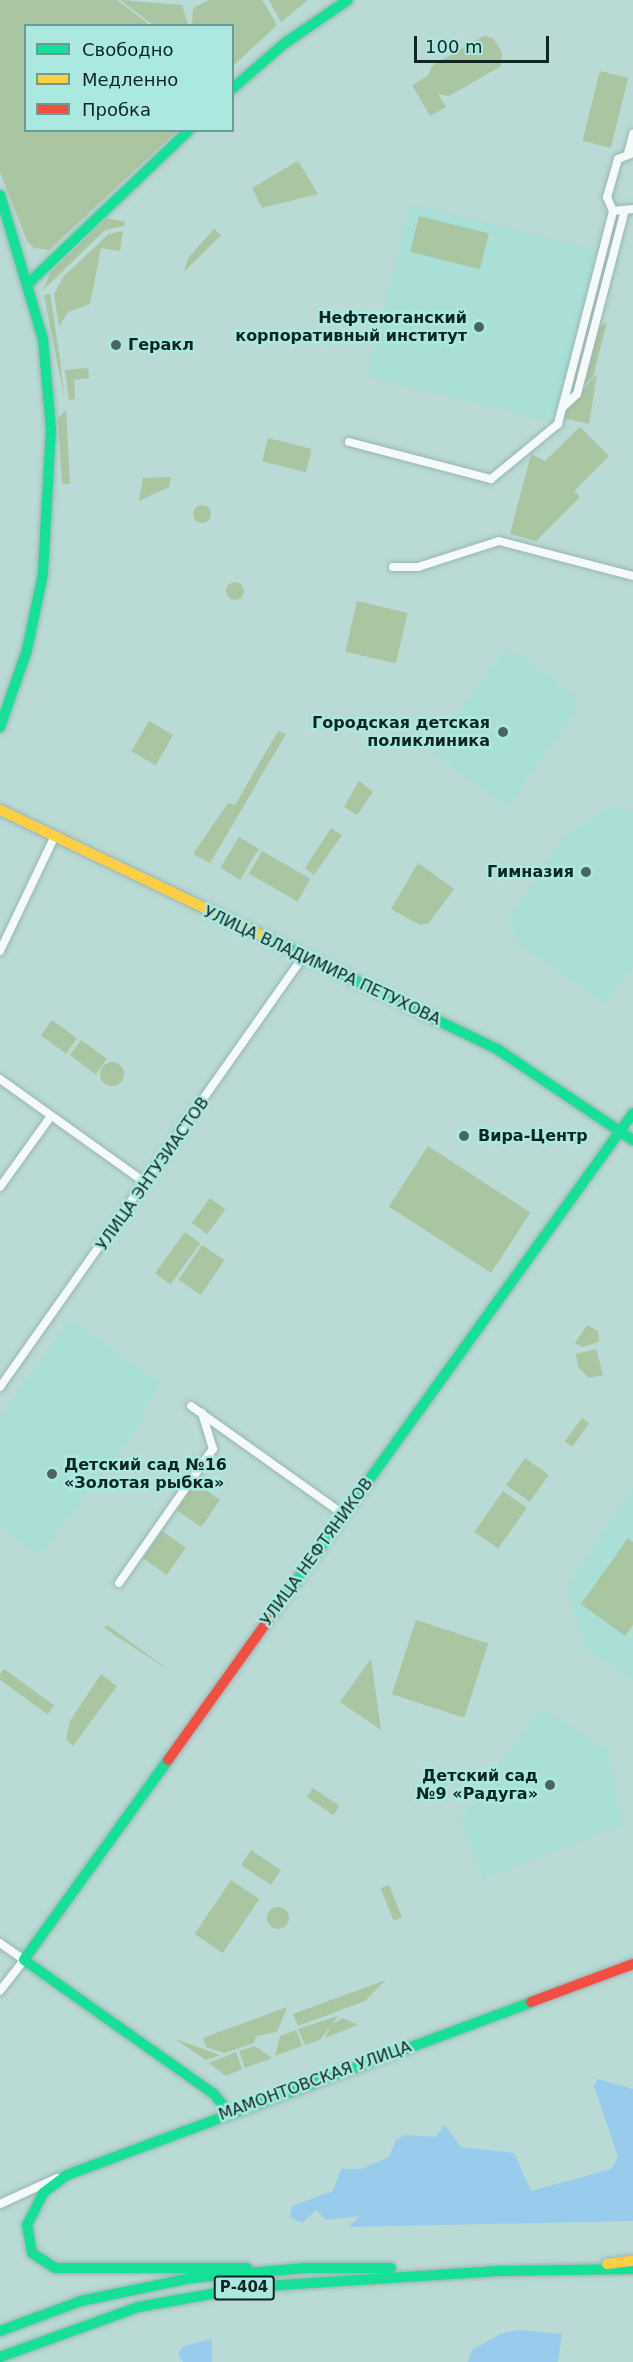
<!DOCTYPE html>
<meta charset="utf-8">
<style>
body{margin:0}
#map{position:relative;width:633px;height:2362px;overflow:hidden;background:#b9dad5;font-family:"DejaVu Sans",sans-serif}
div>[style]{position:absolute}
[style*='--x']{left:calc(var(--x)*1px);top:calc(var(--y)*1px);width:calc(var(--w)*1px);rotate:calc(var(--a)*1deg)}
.built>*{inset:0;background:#a9dfd7;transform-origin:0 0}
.green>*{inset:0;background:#aac5a2;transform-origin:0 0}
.round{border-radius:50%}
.water>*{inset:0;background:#99cbed}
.roads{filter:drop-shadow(0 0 2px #9ab5b1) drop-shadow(0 0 2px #9ab5b1)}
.street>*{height:8px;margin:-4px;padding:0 4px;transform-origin:4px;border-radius:4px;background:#f4f9f9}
.fast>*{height:10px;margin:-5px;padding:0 5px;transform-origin:5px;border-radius:5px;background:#16e098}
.slow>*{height:10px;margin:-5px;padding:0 5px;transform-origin:5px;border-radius:5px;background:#ffcf43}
.jam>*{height:10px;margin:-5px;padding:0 5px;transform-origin:5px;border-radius:5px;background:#f24e42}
.dots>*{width:16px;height:16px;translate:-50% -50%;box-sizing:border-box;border:3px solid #abe8df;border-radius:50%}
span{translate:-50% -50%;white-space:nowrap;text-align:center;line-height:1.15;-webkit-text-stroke:5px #abe8df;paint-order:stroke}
.shield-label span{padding:2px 4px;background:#abe8df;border:2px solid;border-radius:4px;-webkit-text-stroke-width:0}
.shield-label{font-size:15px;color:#0e2623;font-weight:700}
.poi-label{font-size:16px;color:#0e2623;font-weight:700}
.right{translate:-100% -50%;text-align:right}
.left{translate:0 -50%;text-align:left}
.street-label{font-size:16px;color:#0e2623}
.legend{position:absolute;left:24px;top:24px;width:210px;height:108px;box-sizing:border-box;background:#abe8df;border:2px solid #6c9a94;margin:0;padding:8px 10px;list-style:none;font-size:18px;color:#0e2623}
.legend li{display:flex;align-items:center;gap:12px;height:30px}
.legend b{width:30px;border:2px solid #6c9a94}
.scale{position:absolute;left:414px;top:36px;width:135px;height:27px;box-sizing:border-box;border:3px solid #0e2623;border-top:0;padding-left:8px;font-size:18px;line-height:21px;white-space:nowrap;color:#0e2623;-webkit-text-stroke:4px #abe8df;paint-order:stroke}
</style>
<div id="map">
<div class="built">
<div style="left:410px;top:204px;width:195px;height:177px;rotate:14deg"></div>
<div style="clip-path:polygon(504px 650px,521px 655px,576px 696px,575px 712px,507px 808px,432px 752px)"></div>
<div style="clip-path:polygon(612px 807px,633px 813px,633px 965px,605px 1004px,518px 943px,508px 921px,566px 834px)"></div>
<div style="clip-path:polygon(70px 1319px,162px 1384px,145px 1406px,143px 1420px,39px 1556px,0 1528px,0 1417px)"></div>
<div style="clip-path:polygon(633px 1487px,633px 1681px,585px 1649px,567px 1587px)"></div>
<div style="clip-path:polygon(541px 1707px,608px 1750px,622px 1825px,483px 1878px,460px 1819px)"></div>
</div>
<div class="green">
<div style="clip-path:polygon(0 0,117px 0,150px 25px,26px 26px,26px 130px,177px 131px,49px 250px,34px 248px,27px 241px,0 172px)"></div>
<div style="clip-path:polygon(120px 0,182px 5px,188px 25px,153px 25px)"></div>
<div style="clip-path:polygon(209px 0,262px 0,277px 25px,233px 66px,232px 26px,192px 25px,193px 8px)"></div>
<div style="clip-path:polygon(269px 0,308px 0,281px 22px)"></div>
<div style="clip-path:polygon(484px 36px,493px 38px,502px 53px,501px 66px,449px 96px,438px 94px,446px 107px,430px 116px,412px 85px,428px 76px,432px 66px)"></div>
<div style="left:600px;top:71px;width:29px;height:72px;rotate:14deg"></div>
<div style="clip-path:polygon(298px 161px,318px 194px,262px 208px,252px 188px)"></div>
<div style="left:419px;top:216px;width:72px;height:37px;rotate:14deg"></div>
<div style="clip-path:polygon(107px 218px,125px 222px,124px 226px,105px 230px,43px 290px,51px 272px)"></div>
<div style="clip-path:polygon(214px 229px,221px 235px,184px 272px,188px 258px)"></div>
<div style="clip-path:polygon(123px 231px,120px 251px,101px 248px,90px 304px,68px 312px,59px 327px,54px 294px,64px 276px,109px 234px)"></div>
<div style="clip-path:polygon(50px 294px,60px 359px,64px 396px,44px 295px)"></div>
<div style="clip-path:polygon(607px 322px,593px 377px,581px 387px,597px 328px)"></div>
<div style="clip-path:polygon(88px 368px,89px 378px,74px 380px,75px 399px,69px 400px,65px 370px)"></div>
<div style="clip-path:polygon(597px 374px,589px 424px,562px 418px,564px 409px)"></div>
<div style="clip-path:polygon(66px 409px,70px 484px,62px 484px,58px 419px)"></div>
<div style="clip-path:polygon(580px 427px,609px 456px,574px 491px,580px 497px,536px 541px,510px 534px,531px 454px,545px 461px)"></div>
<div style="left:268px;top:438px;width:45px;height:24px;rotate:14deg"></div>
<div style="clip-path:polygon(171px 477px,169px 487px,139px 501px,143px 478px)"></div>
<div class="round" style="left:193px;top:505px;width:18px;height:18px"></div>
<div class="round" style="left:226px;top:582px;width:18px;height:18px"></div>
<div style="left:357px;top:601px;width:52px;height:52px;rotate:13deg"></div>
<div style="left:149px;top:721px;width:28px;height:35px;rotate:30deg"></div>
<div style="clip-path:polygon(278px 731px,286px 734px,210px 863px,193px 854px,228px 803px,235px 805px)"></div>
<div style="clip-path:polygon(359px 781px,373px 792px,357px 815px,344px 807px)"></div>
<div style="clip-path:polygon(331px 828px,342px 835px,314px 875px,305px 868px)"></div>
<div style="left:239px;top:837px;width:23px;height:36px;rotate:31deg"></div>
<div style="left:262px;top:851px;width:56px;height:26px;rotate:30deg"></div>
<div style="clip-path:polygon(418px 863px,454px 889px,429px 923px,420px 925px,391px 909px)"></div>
<div style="left:52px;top:1020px;width:31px;height:19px;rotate:36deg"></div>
<div style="left:81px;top:1040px;width:32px;height:19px;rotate:36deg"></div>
<div class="round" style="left:100px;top:1062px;width:24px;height:24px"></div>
<div style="left:428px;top:1146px;width:122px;height:72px;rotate:33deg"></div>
<div style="left:210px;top:1198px;width:19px;height:31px;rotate:36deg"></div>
<div style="left:185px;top:1232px;width:19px;height:51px;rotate:36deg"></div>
<div style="left:202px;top:1245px;width:27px;height:42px;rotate:34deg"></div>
<div style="clip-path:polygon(587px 1325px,598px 1331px,599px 1342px,582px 1347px,575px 1343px)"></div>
<div style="clip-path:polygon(596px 1349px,603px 1375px,589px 1378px,578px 1367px,576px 1354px)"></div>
<div style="left:582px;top:1418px;width:9px;height:29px;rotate:36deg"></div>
<div style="left:525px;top:1458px;width:29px;height:33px;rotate:35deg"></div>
<div style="left:195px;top:1483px;width:30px;height:33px;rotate:34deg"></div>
<div style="left:503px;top:1491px;width:29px;height:50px;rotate:35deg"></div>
<div style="left:162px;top:1531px;width:29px;height:33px;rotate:35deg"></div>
<div style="clip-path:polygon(628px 1538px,633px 1542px,633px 1625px,625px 1636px,581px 1604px)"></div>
<div style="left:416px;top:1620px;width:76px;height:78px;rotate:18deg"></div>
<div style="clip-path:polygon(107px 1625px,170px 1671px,104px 1628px)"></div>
<div style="clip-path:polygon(371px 1659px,381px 1730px,340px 1702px)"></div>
<div style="left:4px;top:1669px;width:62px;height:11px;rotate:36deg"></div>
<div style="clip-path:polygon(101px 1674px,117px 1686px,73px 1746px,66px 1739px,70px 1721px)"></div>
<div style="left:313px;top:1788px;width:32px;height:11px;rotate:34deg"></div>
<div style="left:251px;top:1850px;width:36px;height:18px;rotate:34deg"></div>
<div style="left:231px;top:1880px;width:34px;height:65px;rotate:34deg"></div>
<div style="left:389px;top:1885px;width:35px;height:9px;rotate:68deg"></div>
<div class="round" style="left:267px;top:1907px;width:22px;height:22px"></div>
<div style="clip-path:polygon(386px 1980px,365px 2001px,298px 2026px,293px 2014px)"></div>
<div style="clip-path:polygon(287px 2007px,277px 2032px,256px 2036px,254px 2043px,224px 2053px,206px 2047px,203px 2038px)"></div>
<div style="clip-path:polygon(338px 2016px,321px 2039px,305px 2045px,298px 2029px)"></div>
<div style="clip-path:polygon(343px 2018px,358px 2025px,325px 2038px,332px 2024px)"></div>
<div style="clip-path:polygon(296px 2030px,302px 2046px,275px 2056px,280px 2036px)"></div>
<div style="clip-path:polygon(175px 2039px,220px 2055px,206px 2060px)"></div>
<div style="clip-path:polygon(255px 2046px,272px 2058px,245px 2068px,239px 2051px)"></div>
<div style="clip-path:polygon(236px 2052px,242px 2069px,226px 2076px,209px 2063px)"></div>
</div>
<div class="water">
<div style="clip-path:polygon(598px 2079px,633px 2089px,633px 2221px,349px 2227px,360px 2216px,327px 2220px,316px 2210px,302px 2223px,290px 2217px,292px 2206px,333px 2191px,341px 2169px,362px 2169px,389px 2157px,396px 2140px,405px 2135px,436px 2137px,445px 2125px,461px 2147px,514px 2153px,531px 2191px,611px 2169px,618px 2157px,594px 2086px)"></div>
<div style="clip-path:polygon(520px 2330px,562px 2334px,558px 2362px,468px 2362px,472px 2350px,500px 2334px)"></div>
<div style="clip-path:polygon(212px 2339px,212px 2362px,183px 2362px,178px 2353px,184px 2346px)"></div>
</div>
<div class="roads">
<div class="street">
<div style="--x:628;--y:153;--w:20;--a:-75"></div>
<div style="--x:633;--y:153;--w:16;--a:158"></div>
<div style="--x:618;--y:159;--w:40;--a:106"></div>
<div style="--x:607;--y:197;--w:15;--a:67"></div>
<div style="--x:613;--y:211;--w:20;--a:-6"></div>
<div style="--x:563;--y:407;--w:19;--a:-43"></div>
<div style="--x:577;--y:394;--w:186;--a:-75.4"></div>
<div style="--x:349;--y:442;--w:147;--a:14.6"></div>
<div style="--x:491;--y:479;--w:87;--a:-39.4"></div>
<div style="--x:558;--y:424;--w:220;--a:-75.5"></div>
<div style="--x:393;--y:567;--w:25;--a:0"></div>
<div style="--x:418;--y:567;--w:85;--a:-17.8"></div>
<div style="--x:499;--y:541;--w:138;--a:14.6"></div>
<div style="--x:0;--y:951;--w:125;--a:-64.5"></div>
<div style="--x:0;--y:1079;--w:179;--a:35.5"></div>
<div style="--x:0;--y:1187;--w:87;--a:-54.3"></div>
<div style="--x:0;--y:1387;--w:526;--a:-54.83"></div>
<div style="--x:191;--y:1406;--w:186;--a:35.4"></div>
<div style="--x:119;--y:1583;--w:164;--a:-55"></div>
<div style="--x:213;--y:1449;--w:38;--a:-107"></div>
<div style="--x:0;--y:1943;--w:29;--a:35"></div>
<div style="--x:24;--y:1960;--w:39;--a:128"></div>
<div style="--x:0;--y:2204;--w:63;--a:-24.5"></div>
</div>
<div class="fast">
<div style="--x:232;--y:89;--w:70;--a:-41"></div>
<div style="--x:285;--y:43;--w:76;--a:-34.3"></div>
<div style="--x:0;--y:195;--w:150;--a:73.4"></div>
<div style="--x:43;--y:339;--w:90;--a:84.9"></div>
<div style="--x:51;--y:429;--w:145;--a:93.2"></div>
<div style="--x:43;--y:574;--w:78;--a:101.9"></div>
<div style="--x:27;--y:650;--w:82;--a:109.3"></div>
<div style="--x:30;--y:282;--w:220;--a:-43.7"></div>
<div style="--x:263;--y:936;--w:260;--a:25.8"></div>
<div style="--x:497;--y:1049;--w:164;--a:33.8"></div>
<div style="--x:279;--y:1605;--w:606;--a:-54.26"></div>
<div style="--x:168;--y:1760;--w:246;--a:125.8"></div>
<div style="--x:24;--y:1960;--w:232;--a:35.2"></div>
<div style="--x:214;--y:2094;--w:24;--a:52"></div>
<div style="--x:247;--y:2268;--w:192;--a:180"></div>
<div style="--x:55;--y:2268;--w:27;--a:-147"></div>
<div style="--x:32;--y:2253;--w:28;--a:-100"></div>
<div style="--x:27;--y:2225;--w:36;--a:-63"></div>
<div style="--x:43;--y:2193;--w:30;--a:-37"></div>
<div style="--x:67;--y:2175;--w:495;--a:-20.4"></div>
<div style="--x:0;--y:2331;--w:86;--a:-20.3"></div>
<div style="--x:81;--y:2301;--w:112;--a:-11.8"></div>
<div style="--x:191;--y:2278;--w:115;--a:-5"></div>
<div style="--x:306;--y:2268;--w:85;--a:0"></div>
<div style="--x:0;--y:2357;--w:147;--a:-19.9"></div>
<div style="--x:138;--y:2307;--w:114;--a:-10.1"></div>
<div style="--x:250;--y:2287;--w:249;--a:-3.7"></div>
<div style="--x:498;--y:2271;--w:135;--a:-0.8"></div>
</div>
<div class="slow">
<div style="--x:0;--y:810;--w:292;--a:25.6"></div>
<div style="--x:607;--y:2264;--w:26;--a:-7"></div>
</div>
<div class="jam">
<div style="--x:168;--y:1760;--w:191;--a:-54.4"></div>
<div style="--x:531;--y:2002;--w:109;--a:-20.4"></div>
</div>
</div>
<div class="dots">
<div style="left:479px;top:327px;background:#4a6561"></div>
<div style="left:116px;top:345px;background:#4a6561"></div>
<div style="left:503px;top:732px;background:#4a6561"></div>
<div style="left:586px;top:872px;background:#4a6561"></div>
<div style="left:464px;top:1136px;background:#4a6561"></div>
<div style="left:52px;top:1474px;background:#4a6561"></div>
<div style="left:550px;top:1785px;background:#4a6561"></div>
</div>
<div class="shield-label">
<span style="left:244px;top:2288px">Р-404</span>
</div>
<div class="poi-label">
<span class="right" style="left:467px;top:327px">Нефтеюганский<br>корпоративный институт</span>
<span class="left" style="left:128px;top:345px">Геракл</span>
<span class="right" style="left:490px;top:732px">Городская детская<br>поликлиника</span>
<span class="right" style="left:574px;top:872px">Гимназия</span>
<span class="left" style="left:478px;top:1136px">Вира-Центр</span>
<span class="left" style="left:64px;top:1474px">Детский сад №16<br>«Золотая рыбка»</span>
<span class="right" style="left:538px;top:1785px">Детский сад<br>№9 «Радуга»</span>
</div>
<div class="street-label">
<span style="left:322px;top:966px;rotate:25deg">УЛИЦА ВЛАДИМИРА ПЕТУХОВА</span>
<span style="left:153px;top:1174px;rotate:-55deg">УЛИЦА ЭНТУЗИАСТОВ</span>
<span style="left:317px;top:1552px;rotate:-54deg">УЛИЦА НЕФТЯНИКОВ</span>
<span style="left:315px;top:2081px;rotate:-20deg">МАМОНТОВСКАЯ УЛИЦА</span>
</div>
<ul class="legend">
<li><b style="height:8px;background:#16e098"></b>Свободно</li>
<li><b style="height:8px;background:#ffcf43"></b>Медленно</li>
<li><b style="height:8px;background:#f24e42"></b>Пробка</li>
</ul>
<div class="scale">100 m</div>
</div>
